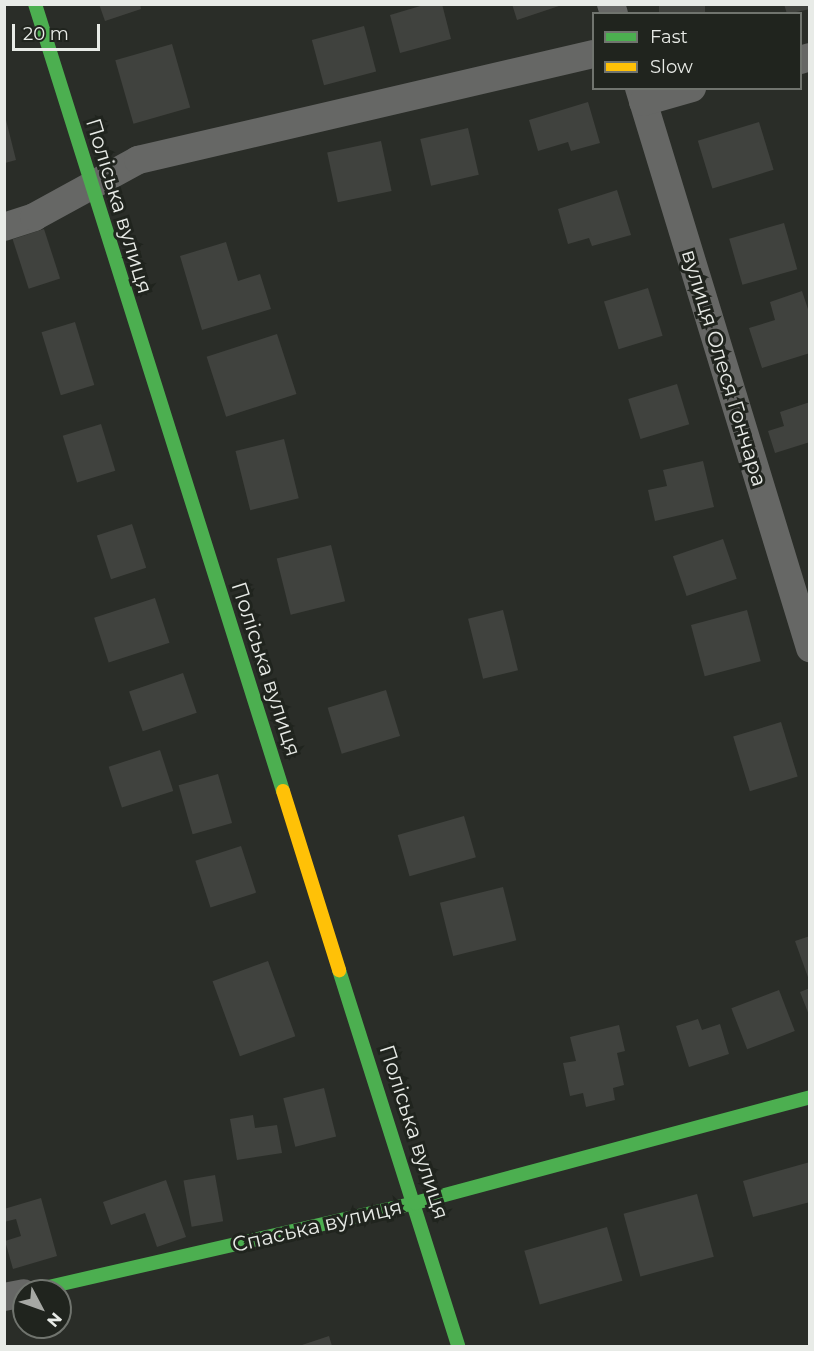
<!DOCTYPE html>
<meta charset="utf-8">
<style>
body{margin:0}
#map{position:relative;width:814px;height:1351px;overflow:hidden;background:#2a2d28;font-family:Montserrat,sans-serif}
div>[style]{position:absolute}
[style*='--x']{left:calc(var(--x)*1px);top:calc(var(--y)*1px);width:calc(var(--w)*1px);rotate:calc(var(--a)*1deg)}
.building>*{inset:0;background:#40423e;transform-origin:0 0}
.street>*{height:28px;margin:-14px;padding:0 14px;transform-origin:14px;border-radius:14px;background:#666765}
.fast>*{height:14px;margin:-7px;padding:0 7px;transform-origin:7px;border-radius:7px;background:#4caf50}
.slow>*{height:14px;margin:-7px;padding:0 7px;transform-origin:7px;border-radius:7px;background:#ffc107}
span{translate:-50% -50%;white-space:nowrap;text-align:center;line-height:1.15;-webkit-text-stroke:6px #20241e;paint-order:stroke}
.street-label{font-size:21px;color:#e8ebe7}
.frame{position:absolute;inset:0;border:6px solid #e8ebe7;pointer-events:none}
.legend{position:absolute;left:592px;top:12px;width:210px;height:78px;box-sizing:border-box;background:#20241e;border:2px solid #70746e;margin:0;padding:8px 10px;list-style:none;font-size:18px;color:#e8ebe7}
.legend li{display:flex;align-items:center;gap:12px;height:30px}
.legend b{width:30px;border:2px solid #70746e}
.north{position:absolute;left:12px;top:1279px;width:60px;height:60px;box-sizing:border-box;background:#20241e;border:2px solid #70746e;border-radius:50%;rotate:131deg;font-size:16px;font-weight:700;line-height:24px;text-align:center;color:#e8ebe7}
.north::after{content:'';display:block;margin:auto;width:21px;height:27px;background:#a6a8a4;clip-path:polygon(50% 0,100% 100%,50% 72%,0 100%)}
.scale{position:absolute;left:12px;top:24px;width:88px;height:27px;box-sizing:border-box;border:3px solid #e8ebe7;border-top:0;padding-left:8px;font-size:18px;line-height:21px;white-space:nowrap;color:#e8ebe7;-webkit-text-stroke:4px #20241e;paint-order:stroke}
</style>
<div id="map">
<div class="building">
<div style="clip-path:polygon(99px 4px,140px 4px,141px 9px,105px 21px)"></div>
<div style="clip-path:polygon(427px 4px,442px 4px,451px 39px,400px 53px,390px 15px)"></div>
<div style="clip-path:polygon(512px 4px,562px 4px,562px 5px,517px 20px)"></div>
<div style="left:659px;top:4px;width:46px;height:10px"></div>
<div style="clip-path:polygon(784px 4px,810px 4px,810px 9px,787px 14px)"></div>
<div style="left:364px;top:26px;width:47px;height:54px;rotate:75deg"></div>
<div style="left:172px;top:44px;width:66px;height:59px;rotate:74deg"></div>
<div style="clip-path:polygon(588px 102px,600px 143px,571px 151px,568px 142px,538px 151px,529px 120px)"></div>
<div style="clip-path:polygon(5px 116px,16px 160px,5px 163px)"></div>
<div style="left:759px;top:122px;width:50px;height:64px;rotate:73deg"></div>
<div style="left:468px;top:128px;width:48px;height:49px;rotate:77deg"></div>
<div style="left:381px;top:141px;width:51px;height:55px;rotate:78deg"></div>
<div style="clip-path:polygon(617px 190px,631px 235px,592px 246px,589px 238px,568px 244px,558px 209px)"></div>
<div style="left:784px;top:223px;width:48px;height:57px;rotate:74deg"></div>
<div style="left:44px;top:229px;width:52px;height:33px;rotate:72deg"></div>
<div style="clip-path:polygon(226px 242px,238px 281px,260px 274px,271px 309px,202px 330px,180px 256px)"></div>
<div style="left:648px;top:288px;width:50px;height:46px;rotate:73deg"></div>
<div style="clip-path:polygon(802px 291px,810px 315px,810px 353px,762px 368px,749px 328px,775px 320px,770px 302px)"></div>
<div style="left:75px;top:322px;width:66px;height:35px;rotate:73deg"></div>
<div style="left:277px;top:334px;width:63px;height:74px;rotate:72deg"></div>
<div style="left:677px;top:384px;width:42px;height:51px;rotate:73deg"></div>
<div style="clip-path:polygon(810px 402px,810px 442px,775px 453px,768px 431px,784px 426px,780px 412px)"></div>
<div style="left:101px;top:424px;width:49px;height:40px;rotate:73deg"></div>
<div style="left:284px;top:439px;width:61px;height:50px;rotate:76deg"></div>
<div style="clip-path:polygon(703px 461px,714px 507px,655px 521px,648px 490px,667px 486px,663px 470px)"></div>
<div style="left:132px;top:524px;width:46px;height:37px;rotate:72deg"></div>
<div style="left:723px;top:539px;width:42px;height:53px;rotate:71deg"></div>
<div style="left:331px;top:545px;width:58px;height:56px;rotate:76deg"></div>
<div style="left:155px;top:598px;width:47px;height:64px;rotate:72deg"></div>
<div style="left:503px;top:610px;width:62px;height:36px;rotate:76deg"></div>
<div style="left:747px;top:610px;width:53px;height:58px;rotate:75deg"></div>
<div style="left:183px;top:673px;width:42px;height:57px;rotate:71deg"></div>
<div style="left:386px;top:690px;width:48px;height:61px;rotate:73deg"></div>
<div style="left:781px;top:722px;width:57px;height:50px;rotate:73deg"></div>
<div style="left:160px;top:750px;width:43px;height:54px;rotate:72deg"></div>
<div style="left:218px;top:774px;width:51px;height:41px;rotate:74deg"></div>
<div style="left:464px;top:816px;width:43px;height:69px;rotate:74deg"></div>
<div style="left:241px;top:846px;width:49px;height:48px;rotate:72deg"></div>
<div style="left:503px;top:887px;width:55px;height:65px;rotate:76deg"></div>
<div style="clip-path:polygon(810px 936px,810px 980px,809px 980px,795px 941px)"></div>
<div style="left:268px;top:961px;width:80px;height:59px;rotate:70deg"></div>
<div style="clip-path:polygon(810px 988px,810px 1015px,809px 1015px,800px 992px)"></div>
<div style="left:779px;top:990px;width:44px;height:51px;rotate:69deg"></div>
<div style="clip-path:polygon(698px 1019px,702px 1030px,720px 1024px,729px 1054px,689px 1067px,676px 1026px)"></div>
<div style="clip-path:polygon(619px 1025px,625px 1051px,617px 1053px,624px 1085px,613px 1088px,615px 1100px,586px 1107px,583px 1093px,570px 1096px,563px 1063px,576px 1061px,570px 1037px)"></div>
<div style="left:324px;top:1088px;width:50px;height:42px;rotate:76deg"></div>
<div style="clip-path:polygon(253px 1115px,255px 1128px,277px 1125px,282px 1153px,237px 1160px,230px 1119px)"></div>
<div style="clip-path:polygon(810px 1162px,810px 1202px,753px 1217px,743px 1181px)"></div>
<div style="left:215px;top:1175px;width:47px;height:32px;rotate:80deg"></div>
<div style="clip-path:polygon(166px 1180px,186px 1237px,157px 1247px,145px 1213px,111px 1225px,103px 1202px)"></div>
<div style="left:697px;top:1194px;width:65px;height:76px;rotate:75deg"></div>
<div style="clip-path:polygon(41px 1198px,57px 1256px,13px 1269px,5px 1241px,21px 1236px,16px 1219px,4px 1222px,4px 1209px)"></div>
<div style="left:607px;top:1227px;width:56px;height:86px;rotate:74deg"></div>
<div style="clip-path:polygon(329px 1336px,332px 1346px,299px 1346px)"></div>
</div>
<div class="street">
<div style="--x:611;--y:4;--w:10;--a:73"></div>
<div style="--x:800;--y:60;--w:10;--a:-17"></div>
<div style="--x:639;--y:88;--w:586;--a:73.02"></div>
<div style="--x:643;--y:102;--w:51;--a:-15.9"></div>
<div style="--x:4;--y:227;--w:32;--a:-18"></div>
<div style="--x:34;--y:217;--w:119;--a:-28.7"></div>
<div style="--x:138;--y:160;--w:468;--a:-13.1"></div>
<div style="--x:4;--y:1297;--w:20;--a:-11"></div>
</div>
<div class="fast">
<div style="--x:35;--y:4;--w:825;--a:72.51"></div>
<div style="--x:339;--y:970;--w:394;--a:72.4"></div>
<div style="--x:31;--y:1291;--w:394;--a:-12.9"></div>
<div style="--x:415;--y:1203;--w:409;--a:-15"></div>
</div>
<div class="slow">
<div style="--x:283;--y:791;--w:188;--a:72.6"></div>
</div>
<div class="street-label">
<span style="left:119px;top:206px;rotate:73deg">Поліська вулиця</span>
<span style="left:724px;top:368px;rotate:73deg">вулиця Олеся Гончара</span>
<span style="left:266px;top:669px;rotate:72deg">Поліська вулиця</span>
<span style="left:414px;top:1132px;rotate:72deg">Поліська вулиця</span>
<span style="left:317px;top:1226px;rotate:-13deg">Спаська вулиця</span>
</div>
<div class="frame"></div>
<ul class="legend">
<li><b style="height:8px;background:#4caf50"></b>Fast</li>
<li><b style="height:8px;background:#ffc107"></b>Slow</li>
</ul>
<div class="north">N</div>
<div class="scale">20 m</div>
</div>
